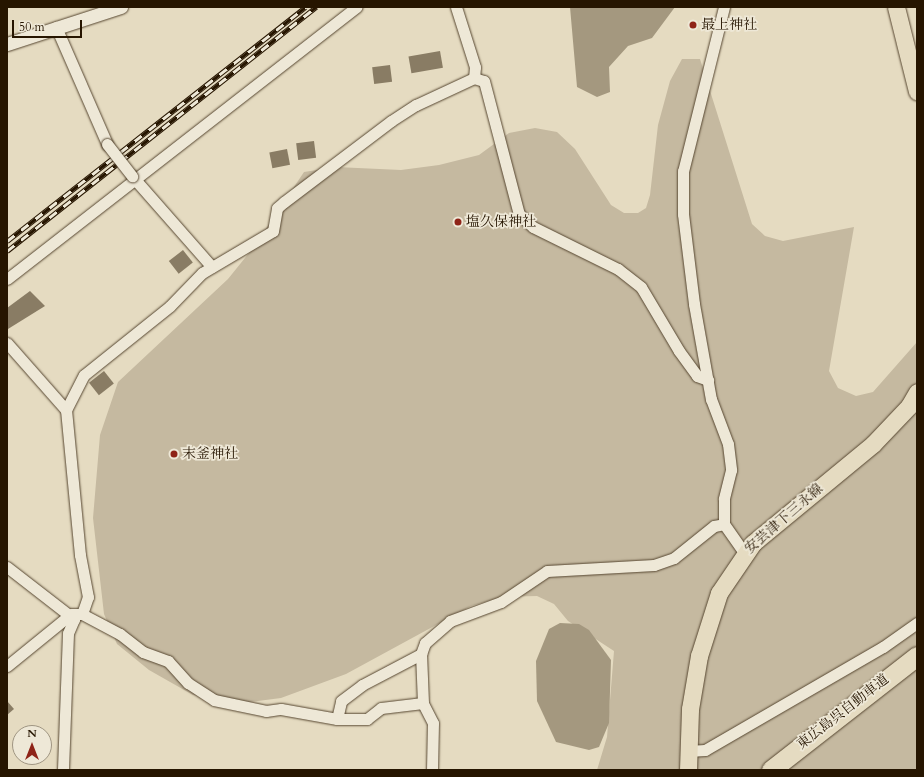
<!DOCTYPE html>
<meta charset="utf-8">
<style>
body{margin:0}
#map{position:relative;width:924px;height:777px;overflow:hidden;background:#e5dbc1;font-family:Cardo,"Noto Serif JP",serif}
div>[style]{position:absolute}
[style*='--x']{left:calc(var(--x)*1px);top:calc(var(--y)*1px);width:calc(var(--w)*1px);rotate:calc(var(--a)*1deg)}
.green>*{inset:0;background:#c5b9a0}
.water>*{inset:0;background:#a4987f}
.building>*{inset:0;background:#897c64;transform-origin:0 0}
.roads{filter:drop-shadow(0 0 1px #564630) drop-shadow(0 0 1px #564630)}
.minor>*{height:11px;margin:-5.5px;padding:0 5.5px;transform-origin:5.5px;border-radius:5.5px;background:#eee8d7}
.tertiary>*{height:13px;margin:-6.5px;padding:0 6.5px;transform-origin:6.5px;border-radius:6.5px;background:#eee8d7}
.primary>*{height:17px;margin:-8.5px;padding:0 8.5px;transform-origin:8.5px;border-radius:8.5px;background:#e5dbc1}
.motorway>*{height:19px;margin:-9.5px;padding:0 9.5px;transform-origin:9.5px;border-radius:9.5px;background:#e5dbc1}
.rail>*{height:4.5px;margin-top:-2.25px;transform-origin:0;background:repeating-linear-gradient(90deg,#eee8d7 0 9px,#261500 0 18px);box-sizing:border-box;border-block:1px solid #261500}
.bridges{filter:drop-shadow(0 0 1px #564630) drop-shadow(0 0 1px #564630)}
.minor-bridge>*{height:11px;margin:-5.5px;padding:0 5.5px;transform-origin:5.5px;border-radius:5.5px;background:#eee8d7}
.dots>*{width:11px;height:11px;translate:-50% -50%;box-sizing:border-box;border:2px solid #eee8d7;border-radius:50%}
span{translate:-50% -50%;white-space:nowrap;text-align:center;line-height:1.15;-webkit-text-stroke:3.5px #eee8d7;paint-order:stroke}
.poi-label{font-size:14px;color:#261500}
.left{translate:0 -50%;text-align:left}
.street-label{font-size:14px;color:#261500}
.frame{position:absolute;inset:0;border:8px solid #261500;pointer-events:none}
.north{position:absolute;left:12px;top:725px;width:40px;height:40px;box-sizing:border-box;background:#eee8d7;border:1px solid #9e9481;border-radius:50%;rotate:0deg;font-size:11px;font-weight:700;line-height:16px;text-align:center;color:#261500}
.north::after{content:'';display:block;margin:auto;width:14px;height:18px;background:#8f2418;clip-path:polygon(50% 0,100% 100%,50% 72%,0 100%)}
.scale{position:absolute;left:12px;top:20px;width:70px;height:18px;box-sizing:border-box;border:2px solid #261500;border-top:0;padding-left:5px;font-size:12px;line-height:14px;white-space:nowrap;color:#261500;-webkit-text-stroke:3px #eee8d7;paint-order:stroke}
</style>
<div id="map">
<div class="green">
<div style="clip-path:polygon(682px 59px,700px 59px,752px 224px,765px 236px,783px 241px,854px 227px,829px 371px,838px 388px,856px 396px,873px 392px,917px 342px,917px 770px,597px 770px,607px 737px,614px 651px,568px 621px,554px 604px,537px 596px,502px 597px,471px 606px,346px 674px,281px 698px,241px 703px,193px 695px,149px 670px,117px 644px,104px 614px,93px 518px,100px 435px,118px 382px,228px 279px,253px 248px,304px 172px,336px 167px,401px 170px,439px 165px,479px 155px,509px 133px,535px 128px,557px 132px,575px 149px,611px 205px,624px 213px,638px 213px,646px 208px,650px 195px,658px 125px,670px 81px)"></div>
</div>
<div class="water">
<div style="clip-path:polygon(570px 7px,675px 7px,652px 38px,628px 46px,609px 67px,610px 92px,597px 97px,577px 87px)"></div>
<div style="clip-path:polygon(560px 623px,579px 624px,589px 630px,611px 660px,609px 723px,599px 747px,589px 750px,556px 742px,537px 701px,536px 661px,549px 629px)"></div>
</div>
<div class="building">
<div style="left:440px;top:51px;width:17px;height:32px;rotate:80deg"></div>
<div style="left:390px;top:65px;width:17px;height:18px;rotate:83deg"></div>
<div style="left:314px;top:141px;width:17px;height:18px;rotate:83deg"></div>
<div style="left:287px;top:149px;width:16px;height:18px;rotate:79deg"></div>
<div style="left:183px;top:250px;width:16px;height:18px;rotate:52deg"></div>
<div style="clip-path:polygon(30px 291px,45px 306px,8px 329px,7px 308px)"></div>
<div style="left:104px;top:371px;width:16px;height:19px;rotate:52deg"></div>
<div style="clip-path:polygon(7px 701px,14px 709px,7px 715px)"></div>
</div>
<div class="roads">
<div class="minor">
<div style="--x:456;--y:7;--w:63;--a:72.4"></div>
<div style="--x:475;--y:67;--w:11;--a:95"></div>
<div style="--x:724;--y:7;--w:169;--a:104"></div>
<div style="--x:683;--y:171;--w:43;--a:90"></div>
<div style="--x:683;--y:214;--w:91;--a:83"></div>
<div style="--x:694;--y:304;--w:97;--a:79.9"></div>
<div style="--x:711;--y:399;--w:48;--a:69.3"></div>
<div style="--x:728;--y:444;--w:26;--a:83"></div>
<div style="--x:731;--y:470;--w:30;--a:104"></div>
<div style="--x:724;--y:499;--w:25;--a:90"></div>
<div style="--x:724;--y:524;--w:35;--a:55"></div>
<div style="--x:56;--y:27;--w:128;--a:66.4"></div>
<div style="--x:132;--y:176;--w:121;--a:48.7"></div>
<div style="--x:7;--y:279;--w:443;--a:-37.9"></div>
<div style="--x:7;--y:343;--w:89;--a:48.6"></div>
<div style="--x:7;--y:567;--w:85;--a:37.8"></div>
<div style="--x:74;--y:619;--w:15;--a:113"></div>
<div style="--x:68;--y:633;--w:137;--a:92.1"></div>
<div style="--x:82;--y:614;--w:18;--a:-71"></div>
<div style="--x:88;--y:597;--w:43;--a:-100.8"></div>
<div style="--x:80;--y:555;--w:146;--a:-95.5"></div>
<div style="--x:66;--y:410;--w:39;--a:-63"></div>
<div style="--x:84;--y:375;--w:110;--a:-38.7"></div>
<div style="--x:170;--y:306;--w:46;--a:-45.9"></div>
<div style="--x:202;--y:273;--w:82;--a:-30.6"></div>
<div style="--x:273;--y:231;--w:23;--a:-80"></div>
<div style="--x:277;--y:208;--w:9;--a:-41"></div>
<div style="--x:284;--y:202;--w:134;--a:-37.1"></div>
<div style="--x:391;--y:121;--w:30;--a:-33"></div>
<div style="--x:416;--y:105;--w:64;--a:-25"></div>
<div style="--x:474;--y:78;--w:10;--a:17"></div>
<div style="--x:484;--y:81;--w:138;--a:75.3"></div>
<div style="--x:519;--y:214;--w:19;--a:43"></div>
<div style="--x:533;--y:227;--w:95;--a:26.3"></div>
<div style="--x:618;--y:269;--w:29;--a:38"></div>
<div style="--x:641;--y:287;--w:74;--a:59.3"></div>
<div style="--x:679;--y:351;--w:31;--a:54"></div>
<div style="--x:697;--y:376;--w:12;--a:20"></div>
<div style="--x:7;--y:666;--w:82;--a:-39.1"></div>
<div style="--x:71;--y:614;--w:11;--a:0"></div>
<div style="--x:82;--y:614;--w:43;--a:27.8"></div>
<div style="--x:120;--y:634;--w:29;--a:38"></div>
<div style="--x:143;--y:652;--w:27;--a:20"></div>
<div style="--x:168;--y:661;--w:30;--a:48"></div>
<div style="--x:188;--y:683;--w:31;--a:33"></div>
<div style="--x:214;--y:700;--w:53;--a:11.9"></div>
<div style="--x:266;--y:711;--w:15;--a:-8"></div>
<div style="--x:281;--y:709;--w:57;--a:10.1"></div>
<div style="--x:337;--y:719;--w:30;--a:0"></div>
<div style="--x:367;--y:719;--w:18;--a:-38"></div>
<div style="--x:381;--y:708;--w:42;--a:-6.8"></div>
<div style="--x:337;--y:719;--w:18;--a:-77"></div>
<div style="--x:341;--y:701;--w:26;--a:-37"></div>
<div style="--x:362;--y:685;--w:67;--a:-27.7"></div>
<div style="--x:688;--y:751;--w:17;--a:-3"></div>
<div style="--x:705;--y:750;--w:206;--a:-30.1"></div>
<div style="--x:883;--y:647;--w:42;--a:-35.2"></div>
<div style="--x:432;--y:770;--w:47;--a:-88.8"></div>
<div style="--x:433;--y:723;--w:22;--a:-117"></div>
<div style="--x:423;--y:703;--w:49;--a:-92.3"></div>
<div style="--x:421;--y:654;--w:12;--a:-70"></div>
<div style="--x:425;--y:643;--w:33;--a:-41"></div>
<div style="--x:450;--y:621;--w:54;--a:-20.4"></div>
<div style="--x:501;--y:602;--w:55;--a:-34"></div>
<div style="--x:547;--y:571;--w:107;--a:-3.2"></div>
<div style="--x:654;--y:565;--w:21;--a:-19"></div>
<div style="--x:674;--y:558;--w:51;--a:-38.7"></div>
<div style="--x:714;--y:526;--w:10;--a:-11"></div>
</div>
<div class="tertiary">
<div style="--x:7;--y:44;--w:120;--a:-18"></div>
</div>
<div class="primary">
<div style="--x:896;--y:7;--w:87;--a:76"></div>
<div style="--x:688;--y:770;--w:61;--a:-88.1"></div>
<div style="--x:690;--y:709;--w:54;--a:-80.4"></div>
<div style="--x:699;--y:656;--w:66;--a:-72.4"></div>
<div style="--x:719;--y:593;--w:60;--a:-55.8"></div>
<div style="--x:753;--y:543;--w:156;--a:-39.5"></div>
<div style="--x:873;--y:444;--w:52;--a:-46.5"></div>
<div style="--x:909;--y:406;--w:16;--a:-60"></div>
</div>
<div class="motorway">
<div style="--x:771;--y:770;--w:185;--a:-38"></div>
</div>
</div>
<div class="rail">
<div style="--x:7;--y:241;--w:379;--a:-38.1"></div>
<div style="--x:7;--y:251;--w:394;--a:-38.3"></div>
</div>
<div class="bridges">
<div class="minor-bridge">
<div style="--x:107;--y:144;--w:41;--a:52"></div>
</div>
</div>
<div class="dots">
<div style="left:693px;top:25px;background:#8f2418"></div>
<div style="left:458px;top:222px;background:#8f2418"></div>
<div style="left:174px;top:454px;background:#8f2418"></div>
</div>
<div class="poi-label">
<span class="left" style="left:701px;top:25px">最上神社</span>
<span class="left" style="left:466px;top:222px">塩久保神社</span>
<span class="left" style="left:182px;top:454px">末釜神社</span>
</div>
<div class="street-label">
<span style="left:784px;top:519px;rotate:-41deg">安芸津下三永線</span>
<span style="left:843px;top:712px;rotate:-38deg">東広島呉自動車道</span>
</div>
<div class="frame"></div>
<div class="north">N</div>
<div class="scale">50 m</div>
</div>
